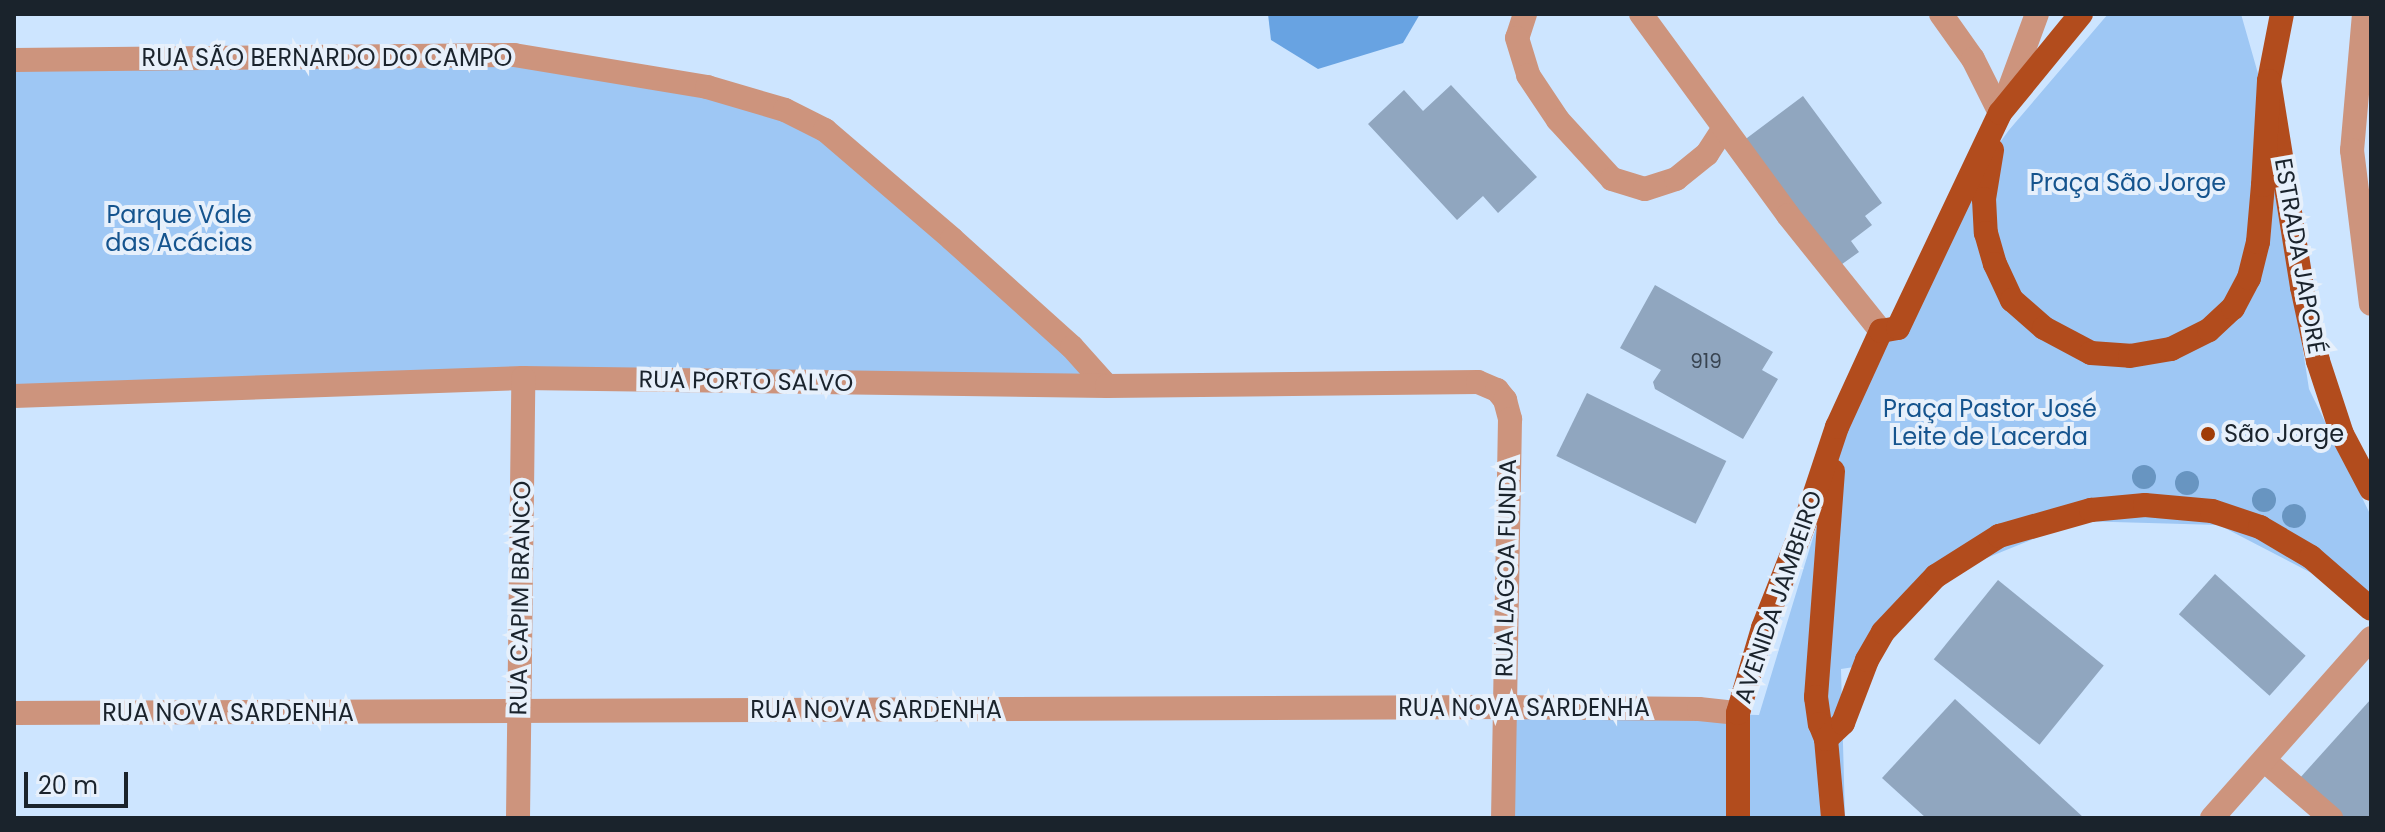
<!DOCTYPE html>
<meta charset="utf-8">
<style>
body{margin:0}
#map{position:relative;width:2385px;height:832px;overflow:hidden;background:#cde5ff;font-family:Poppins,sans-serif}
div>[style]{position:absolute}
[style*='--x']{left:calc(var(--x)*1px);top:calc(var(--y)*1px);width:calc(var(--w)*1px);rotate:calc(var(--a)*1deg)}
.green>*{inset:0;background:#9ec7f4}
.forest>*{inset:0;background:#68a3e2}
.building>*{inset:0;background:#90a6bf;transform-origin:0 0}
.street>*{height:24px;margin:-12px;padding:0 12px;transform-origin:12px;border-radius:12px;background:#cd947d}
.primary>*{height:24px;margin:-12px;padding:0 12px;transform-origin:12px;border-radius:12px;background:#b24c1d}
.trees>*{width:24px;height:24px;margin:-12px;border-radius:50%;background:#6895c1}
.dots>*{width:22px;height:22px;translate:-50% -50%;box-sizing:border-box;border:4px solid #e7f0fb;border-radius:50%}
span{translate:-50% -50%;white-space:nowrap;text-align:center;line-height:1.15;-webkit-text-stroke:8px #e7f0fb;paint-order:stroke}
.number-label{font-size:20px;color:#384451}
.number-label span{-webkit-text-stroke-width:0}
.street-label{font-size:24px;color:#1a232c}
.park-label{font-size:24px;color:#15548e}
.poi-label{font-size:24px;color:#1a232c}
.left{translate:0 -50%;text-align:left}
.frame{position:absolute;inset:0;border:16px solid #1a232c;pointer-events:none}
.scale{position:absolute;left:24px;top:772px;width:104px;height:36px;box-sizing:border-box;border:4px solid #1a232c;border-top:0;padding-left:10px;font-size:24px;line-height:28px;white-space:nowrap;color:#1a232c;-webkit-text-stroke:6px #e7f0fb;paint-order:stroke}
</style>
<div id="map">
<div class="green">
<div style="clip-path:polygon(2108px 14px,2241px 14px,2263px 91px,2309px 389px,2371px 516px,2371px 604px,2219px 525px,2078px 521px,1952px 572px,1867px 665px,1841px 669px,1845px 818px,1501px 818px,1501px 710px,1759px 715px,1847px 426px,1962px 194px,2009px 130px)"></div>
<div style="clip-path:polygon(510px 60px,807px 110px,1117px 378px,14px 396px,14px 66px)"></div>
</div>
<div class="forest">
<div style="clip-path:polygon(1268px 14px,1420px 14px,1403px 43px,1318px 69px,1271px 40px)"></div>
</div>
<div class="building">
<div style="clip-path:polygon(1451px 85px,1537px 177px,1498px 213px,1483px 196px,1457px 220px,1368px 124px,1404px 90px,1423px 111px)"></div>
<div style="clip-path:polygon(1803px 96px,1882px 203px,1865px 216px,1872px 225px,1851px 241px,1859px 252px,1838px 267px,1743px 141px)"></div>
<div style="clip-path:polygon(1655px 285px,1773px 352px,1762px 370px,1778px 379px,1743px 439px,1655px 389px,1653px 382px,1661px 370px,1620px 348px)"></div>
<div style="left:1587px;top:393px;width:155px;height:70px;rotate:26deg"></div>
<div style="left:2215px;top:574px;width:122px;height:54px;rotate:42deg"></div>
<div style="left:1998px;top:580px;width:136px;height:102px;rotate:39deg"></div>
<div style="clip-path:polygon(1955px 699px,2084px 818px,1926px 818px,1882px 778px)"></div>
<div style="clip-path:polygon(2371px 699px,2371px 818px,2343px 818px,2299px 779px)"></div>
</div>
<div class="street">
<div style="--x:1525;--y:14;--w:25;--a:108"></div>
<div style="--x:1517;--y:38;--w:39;--a:73"></div>
<div style="--x:1528;--y:75;--w:54;--a:56.3"></div>
<div style="--x:1558;--y:120;--w:80;--a:47.5"></div>
<div style="--x:1612;--y:179;--w:34;--a:17"></div>
<div style="--x:1645;--y:189;--w:33;--a:-18"></div>
<div style="--x:1676;--y:179;--w:40;--a:-39"></div>
<div style="--x:1707;--y:154;--w:31;--a:-57"></div>
<div style="--x:1641;--y:14;--w:249;--a:53.8"></div>
<div style="--x:1788;--y:215;--w:149;--a:51.3"></div>
<div style="--x:1941;--y:14;--w:55;--a:54.6"></div>
<div style="--x:1973;--y:59;--w:60;--a:63.4"></div>
<div style="--x:2364;--y:14;--w:137;--a:95"></div>
<div style="--x:2352;--y:150;--w:155;--a:83"></div>
<div style="--x:14;--y:60;--w:500;--a:-0.57"></div>
<div style="--x:514;--y:55;--w:196;--a:9.4"></div>
<div style="--x:707;--y:87;--w:81;--a:16.4"></div>
<div style="--x:785;--y:110;--w:45;--a:26.6"></div>
<div style="--x:825;--y:130;--w:167;--a:40.6"></div>
<div style="--x:952;--y:239;--w:161;--a:42"></div>
<div style="--x:1072;--y:347;--w:52;--a:48.1"></div>
<div style="--x:2002;--y:109;--w:101;--a:-69.8"></div>
<div style="--x:14;--y:396;--w:509;--a:-2.03"></div>
<div style="--x:523;--y:378;--w:584;--a:0.78"></div>
<div style="--x:1107;--y:386;--w:371;--a:-0.6"></div>
<div style="--x:1478;--y:382;--w:21;--a:23"></div>
<div style="--x:1497;--y:390;--w:13;--a:51"></div>
<div style="--x:1505;--y:400;--w:20;--a:75"></div>
<div style="--x:1510;--y:419;--w:399;--a:91"></div>
<div style="--x:14;--y:713;--w:1489;--a:-0.23"></div>
<div style="--x:1503;--y:707;--w:196;--a:0.6"></div>
<div style="--x:1699;--y:709;--w:39;--a:6"></div>
<div style="--x:2264;--y:760;--w:89;--a:40.9"></div>
<div style="--x:518;--y:818;--w:440;--a:-89.3"></div>
<div style="--x:2212;--y:818;--w:240;--a:-48.5"></div>
</div>
<div class="primary">
<div style="--x:2282;--y:14;--w:68;--a:101"></div>
<div style="--x:2269;--y:81;--w:209;--a:80.9"></div>
<div style="--x:2302;--y:287;--w:76;--a:77.8"></div>
<div style="--x:2318;--y:361;--w:77;--a:71.8"></div>
<div style="--x:2342;--y:434;--w:62;--a:62.2"></div>
<div style="--x:1992;--y:150;--w:50;--a:99.3"></div>
<div style="--x:1984;--y:199;--w:34;--a:87"></div>
<div style="--x:1986;--y:233;--w:32;--a:74"></div>
<div style="--x:1995;--y:264;--w:40;--a:65"></div>
<div style="--x:2012;--y:300;--w:43;--a:41.2"></div>
<div style="--x:2044;--y:328;--w:53;--a:28"></div>
<div style="--x:2091;--y:353;--w:39;--a:4"></div>
<div style="--x:2130;--y:356;--w:42;--a:-9.7"></div>
<div style="--x:2171;--y:349;--w:42;--a:-26.6"></div>
<div style="--x:2209;--y:330;--w:33;--a:-43"></div>
<div style="--x:2233;--y:308;--w:34;--a:-62"></div>
<div style="--x:2249;--y:278;--w:37;--a:-76"></div>
<div style="--x:2258;--y:242;--w:57;--a:-85"></div>
<div style="--x:2263;--y:185;--w:104;--a:-86.7"></div>
<div style="--x:1833;--y:471;--w:227;--a:94.3"></div>
<div style="--x:1816;--y:697;--w:27;--a:82"></div>
<div style="--x:1820;--y:724;--w:16;--a:68"></div>
<div style="--x:1826;--y:739;--w:79;--a:84.9"></div>
<div style="--x:1826;--y:739;--w:23;--a:-43"></div>
<div style="--x:1843;--y:723;--w:67;--a:-69.1"></div>
<div style="--x:1867;--y:660;--w:32;--a:-60"></div>
<div style="--x:1883;--y:632;--w:77;--a:-46.6"></div>
<div style="--x:1936;--y:576;--w:75;--a:-32.4"></div>
<div style="--x:1999;--y:536;--w:96;--a:-15.8"></div>
<div style="--x:2091;--y:510;--w:54;--a:-5.3"></div>
<div style="--x:2145;--y:505;--w:67;--a:5.1"></div>
<div style="--x:2212;--y:511;--w:51;--a:18.4"></div>
<div style="--x:2260;--y:527;--w:59;--a:30.5"></div>
<div style="--x:2311;--y:557;--w:79;--a:40.9"></div>
<div style="--x:1738;--y:818;--w:105;--a:-90"></div>
<div style="--x:1738;--y:713;--w:89;--a:-73.6"></div>
<div style="--x:1763;--y:628;--w:123;--a:-68.5"></div>
<div style="--x:1808;--y:514;--w:92;--a:-71.6"></div>
<div style="--x:1837;--y:427;--w:106;--a:-65.4"></div>
<div style="--x:1881;--y:331;--w:17;--a:-10"></div>
<div style="--x:1898;--y:328;--w:238;--a:-64.6"></div>
<div style="--x:2000;--y:113;--w:128;--a:-50.7"></div>
</div>
<div class="trees">
<div style="left:2144px;top:477px"></div>
<div style="left:2187px;top:483px"></div>
<div style="left:2264px;top:500px"></div>
<div style="left:2294px;top:516px"></div>
</div>
<div class="dots">
<div style="left:2208px;top:434px;background:#a03c06"></div>
</div>
<div class="number-label">
<span style="left:1706px;top:361px">919</span>
</div>
<div class="street-label">
<span style="left:327px;top:58px">RUA SÃO BERNARDO DO CAMPO</span>
<span style="left:2300px;top:256px;rotate:80deg">ESTRADA JAPORÉ</span>
<span style="left:746px;top:381px;rotate:1deg">RUA PORTO SALVO</span>
<span style="left:1506px;top:568px;rotate:-89deg">RUA LAGOA FUNDA</span>
<span style="left:1778px;top:597px;rotate:-71deg">AVENIDA JAMBEIRO</span>
<span style="left:520px;top:598px;rotate:-89deg">RUA CAPIM BRANCO</span>
<span style="left:1524px;top:708px">RUA NOVA SARDENHA</span>
<span style="left:876px;top:710px">RUA NOVA SARDENHA</span>
<span style="left:228px;top:713px">RUA NOVA SARDENHA</span>
</div>
<div class="park-label">
<span style="left:2128px;top:183px">Praça São Jorge</span>
<span style="left:179px;top:229px">Parque Vale<br>das Acácias</span>
<span style="left:1990px;top:423px">Praça Pastor José<br>Leite de Lacerda</span>
</div>
<div class="poi-label">
<span class="left" style="left:2224px;top:434px">São Jorge</span>
</div>
<div class="frame"></div>
<div class="scale">20 m</div>
</div>
